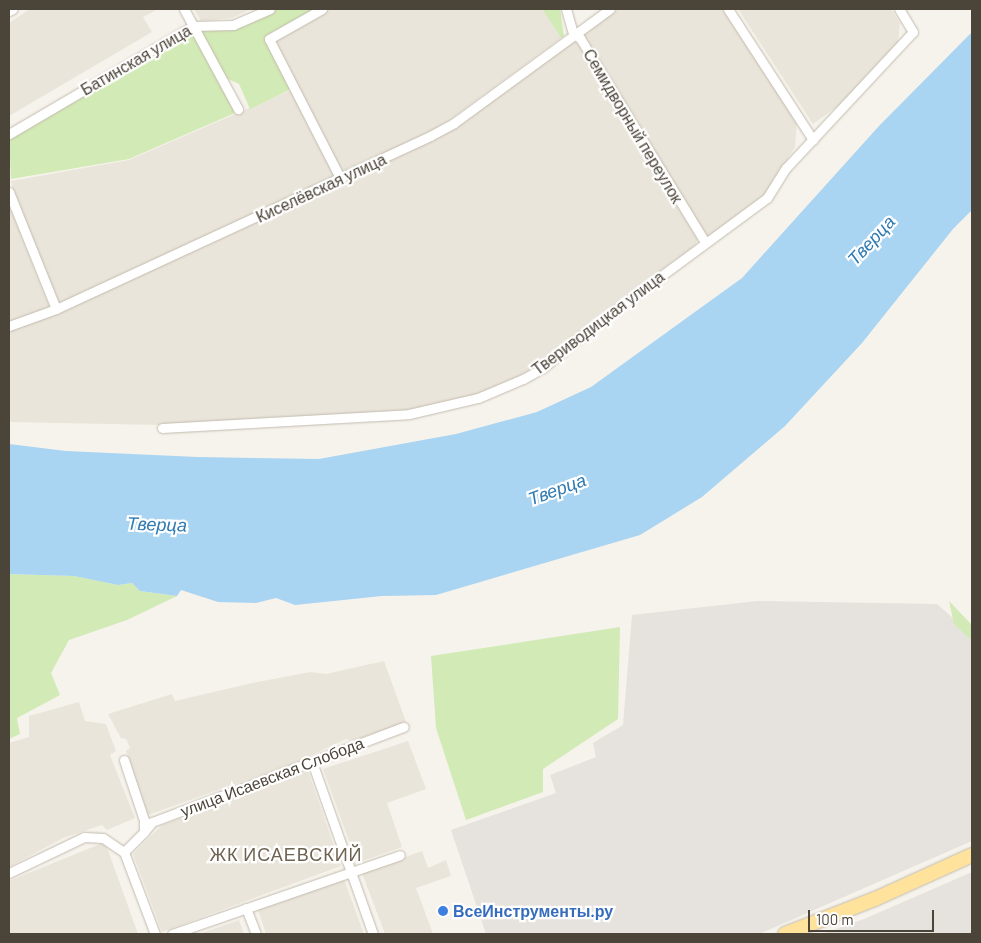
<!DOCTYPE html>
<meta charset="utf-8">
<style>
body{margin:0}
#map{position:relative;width:981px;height:943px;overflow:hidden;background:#f6f3ec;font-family:Barlow,sans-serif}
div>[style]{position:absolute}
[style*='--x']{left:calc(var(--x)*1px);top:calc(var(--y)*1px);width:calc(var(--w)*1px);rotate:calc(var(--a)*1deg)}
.residential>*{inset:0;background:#eae5da}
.industrial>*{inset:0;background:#e6e2dd}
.green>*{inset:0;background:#d2eab5}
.water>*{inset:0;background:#a9d4f2}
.roads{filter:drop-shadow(0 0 1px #c2bbae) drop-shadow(0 0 1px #c2bbae)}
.minor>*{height:9px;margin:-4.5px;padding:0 4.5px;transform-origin:4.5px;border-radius:4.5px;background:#fff}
.primary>*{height:14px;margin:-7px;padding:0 7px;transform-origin:7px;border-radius:7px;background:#ffe39c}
.dots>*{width:14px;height:14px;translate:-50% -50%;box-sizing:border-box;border:2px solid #fff;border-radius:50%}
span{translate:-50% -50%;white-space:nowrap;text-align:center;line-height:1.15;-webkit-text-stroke:4.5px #fff;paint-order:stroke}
.street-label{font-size:16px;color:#4b4439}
.shop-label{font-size:16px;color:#366cbe;font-weight:700}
.left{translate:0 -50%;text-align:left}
.water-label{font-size:18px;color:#2e7ab2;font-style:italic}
.neighbourhood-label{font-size:18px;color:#6e6250;letter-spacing:1px}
.frame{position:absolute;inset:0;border:10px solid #4b4439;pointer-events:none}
.scale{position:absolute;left:808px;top:910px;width:126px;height:22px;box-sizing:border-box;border:2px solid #4b4439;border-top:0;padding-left:6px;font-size:15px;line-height:18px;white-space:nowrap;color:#4b4439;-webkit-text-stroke:4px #fff;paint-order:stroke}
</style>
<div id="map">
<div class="residential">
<div style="clip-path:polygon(30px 9px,158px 9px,143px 17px,152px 32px,9px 116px,9px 23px)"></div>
<div style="clip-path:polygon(194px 9px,251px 9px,232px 18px,201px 21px)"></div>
<div style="clip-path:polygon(331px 9px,542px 9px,561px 38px,433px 132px,342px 177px,275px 41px)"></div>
<div style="clip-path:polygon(615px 9px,725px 9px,797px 121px,795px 147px,764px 197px,711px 235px,706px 237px,580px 31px)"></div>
<div style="clip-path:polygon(738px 9px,891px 9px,900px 23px,898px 42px,842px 103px,813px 124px)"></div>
<div style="clip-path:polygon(572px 40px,578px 44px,698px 239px,695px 246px,590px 321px,541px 366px,476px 396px,401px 411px,161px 425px,9px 422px,9px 330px,38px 321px,233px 233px,456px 127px)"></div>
<div style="clip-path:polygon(293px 89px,338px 179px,58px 305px,16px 207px,11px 181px,129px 160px)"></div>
<div style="clip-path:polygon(11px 210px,50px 308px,9px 324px,9px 211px)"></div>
<div style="clip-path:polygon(384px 661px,406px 722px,353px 741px,346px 739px,297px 762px,148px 815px,126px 751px,130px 748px,126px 739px,121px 738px,108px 714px,172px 694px,175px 701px,248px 684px,310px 672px,326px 674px)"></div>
<div style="clip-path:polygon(79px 702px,85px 721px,106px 724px,116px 751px,110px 755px,135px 818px,107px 830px,102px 825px,63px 838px,9px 867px,9px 743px,29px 737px,29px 716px)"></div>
<div style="clip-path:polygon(408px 741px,426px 789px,387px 803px,402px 847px,357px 863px,323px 769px)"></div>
<div style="clip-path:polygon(308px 771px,341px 866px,162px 932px,133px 854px,162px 825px)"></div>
<div style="clip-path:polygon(105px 842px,138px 934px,9px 934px,9px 881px)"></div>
<div style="clip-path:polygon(422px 851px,428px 868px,446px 860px,451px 876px,416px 888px,433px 934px,385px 934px,362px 873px)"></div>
<div style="clip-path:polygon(344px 879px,364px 934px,266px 934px,258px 910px)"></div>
<div style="clip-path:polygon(239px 920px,244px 934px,199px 934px)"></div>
</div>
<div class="industrial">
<div style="clip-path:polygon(757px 601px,937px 604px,972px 635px,972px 841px,759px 934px,486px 934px,451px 830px,556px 793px,550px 775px,596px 757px,593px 743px,623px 725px,632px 615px)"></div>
<div style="clip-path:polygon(972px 872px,972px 934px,822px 934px,864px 919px)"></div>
</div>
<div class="green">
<div style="clip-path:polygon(276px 9px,317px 9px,267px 37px,292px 85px,289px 90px,250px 109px,239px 84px,226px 78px,199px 29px,234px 28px)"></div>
<div style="clip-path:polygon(542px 9px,560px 9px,564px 36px,561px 38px)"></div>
<div style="clip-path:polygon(195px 32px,235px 113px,129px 159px,11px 179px,9px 136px,186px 34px)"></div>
<div style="clip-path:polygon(9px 574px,74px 576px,118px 585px,132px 583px,140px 591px,177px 596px,127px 620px,69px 640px,51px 673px,60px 695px,17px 718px,20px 734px,9px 739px)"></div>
<div style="clip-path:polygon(949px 601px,972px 625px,972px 641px,954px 624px)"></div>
<div style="clip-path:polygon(620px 627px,618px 719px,543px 769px,543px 792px,466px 820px,436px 728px,431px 656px)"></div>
</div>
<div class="water">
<div style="clip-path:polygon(972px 32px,972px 210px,953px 229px,862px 343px,785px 426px,702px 497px,640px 535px,436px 595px,382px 596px,295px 605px,276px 598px,256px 603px,218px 602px,181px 590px,177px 596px,140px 591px,132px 583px,118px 585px,74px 576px,9px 574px,9px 444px,66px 451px,197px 457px,319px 459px,456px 434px,537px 412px,591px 387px,742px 278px,879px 126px)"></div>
</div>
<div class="roads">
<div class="minor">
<div style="--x:184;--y:9;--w:114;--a:61.6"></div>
<div style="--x:322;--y:9;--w:61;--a:150.5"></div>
<div style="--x:269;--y:39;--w:158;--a:62.9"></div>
<div style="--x:566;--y:9;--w:25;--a:74"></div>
<div style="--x:573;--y:33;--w:9;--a:36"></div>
<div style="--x:580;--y:38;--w:239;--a:58.5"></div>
<div style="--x:728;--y:9;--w:156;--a:57"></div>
<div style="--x:9;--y:11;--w:4;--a:-27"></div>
<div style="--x:9;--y:134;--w:213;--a:-30.4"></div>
<div style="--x:193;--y:26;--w:40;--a:-1.4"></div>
<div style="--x:233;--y:25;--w:40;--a:-23.4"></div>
<div style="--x:9;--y:192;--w:126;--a:68.1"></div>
<div style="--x:9;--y:326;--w:50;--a:-19.9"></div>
<div style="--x:56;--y:309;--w:412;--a:-24.8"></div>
<div style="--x:430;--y:136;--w:27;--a:-28"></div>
<div style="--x:454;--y:123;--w:193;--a:-36.2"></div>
<div style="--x:162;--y:428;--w:247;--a:-3.2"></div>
<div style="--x:409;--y:414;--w:71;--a:-13.1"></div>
<div style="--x:478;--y:398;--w:49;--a:-22.9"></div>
<div style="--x:523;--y:379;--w:23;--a:-29"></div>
<div style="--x:543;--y:368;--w:64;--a:-39.9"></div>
<div style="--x:592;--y:327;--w:217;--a:-36.4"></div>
<div style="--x:767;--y:198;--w:36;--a:-58"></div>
<div style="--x:786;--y:168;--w:186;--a:-47"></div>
<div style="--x:913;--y:32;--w:27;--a:-121"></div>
<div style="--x:124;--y:760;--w:63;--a:71.6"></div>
<div style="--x:144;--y:820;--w:12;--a:90"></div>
<div style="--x:144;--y:832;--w:28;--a:135"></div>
<div style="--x:124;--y:852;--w:88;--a:69.3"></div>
<div style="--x:312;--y:762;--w:182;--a:70.5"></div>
<div style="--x:144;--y:832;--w:13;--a:-51"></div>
<div style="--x:152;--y:822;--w:269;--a:-20.7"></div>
<div style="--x:9;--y:873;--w:83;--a:-25.6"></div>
<div style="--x:84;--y:837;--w:19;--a:3"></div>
<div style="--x:103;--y:838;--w:25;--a:34"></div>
<div style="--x:246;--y:908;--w:28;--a:69"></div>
<div style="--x:172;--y:934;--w:241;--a:-19.1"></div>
</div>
<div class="primary">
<div style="--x:785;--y:934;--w:97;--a:-21.3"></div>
<div style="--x:875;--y:899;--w:107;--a:-24.4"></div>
</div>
</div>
<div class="dots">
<div style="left:443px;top:911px;background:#3f7fe0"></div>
</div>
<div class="street-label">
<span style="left:136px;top:60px;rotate:-30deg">Батинская улица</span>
<span style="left:633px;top:126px;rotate:59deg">Семидворный переулок</span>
<span style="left:321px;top:188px;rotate:-25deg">Киселёвская улица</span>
<span style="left:598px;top:323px;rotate:-37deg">Твериводицкая улица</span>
<span style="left:272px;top:777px;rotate:-21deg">улица Исаевская Слобода</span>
</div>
<div class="shop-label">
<span class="left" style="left:453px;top:911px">ВсеИнструменты.ру</span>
</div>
<div class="water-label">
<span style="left:871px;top:240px;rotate:-47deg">Тверца</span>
<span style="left:557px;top:489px;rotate:-20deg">Тверца</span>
<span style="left:157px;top:524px;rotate:2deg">Тверца</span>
</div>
<div class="neighbourhood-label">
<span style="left:286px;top:854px">ЖК ИСАЕВСКИЙ</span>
</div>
<div class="frame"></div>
<div class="scale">100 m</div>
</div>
